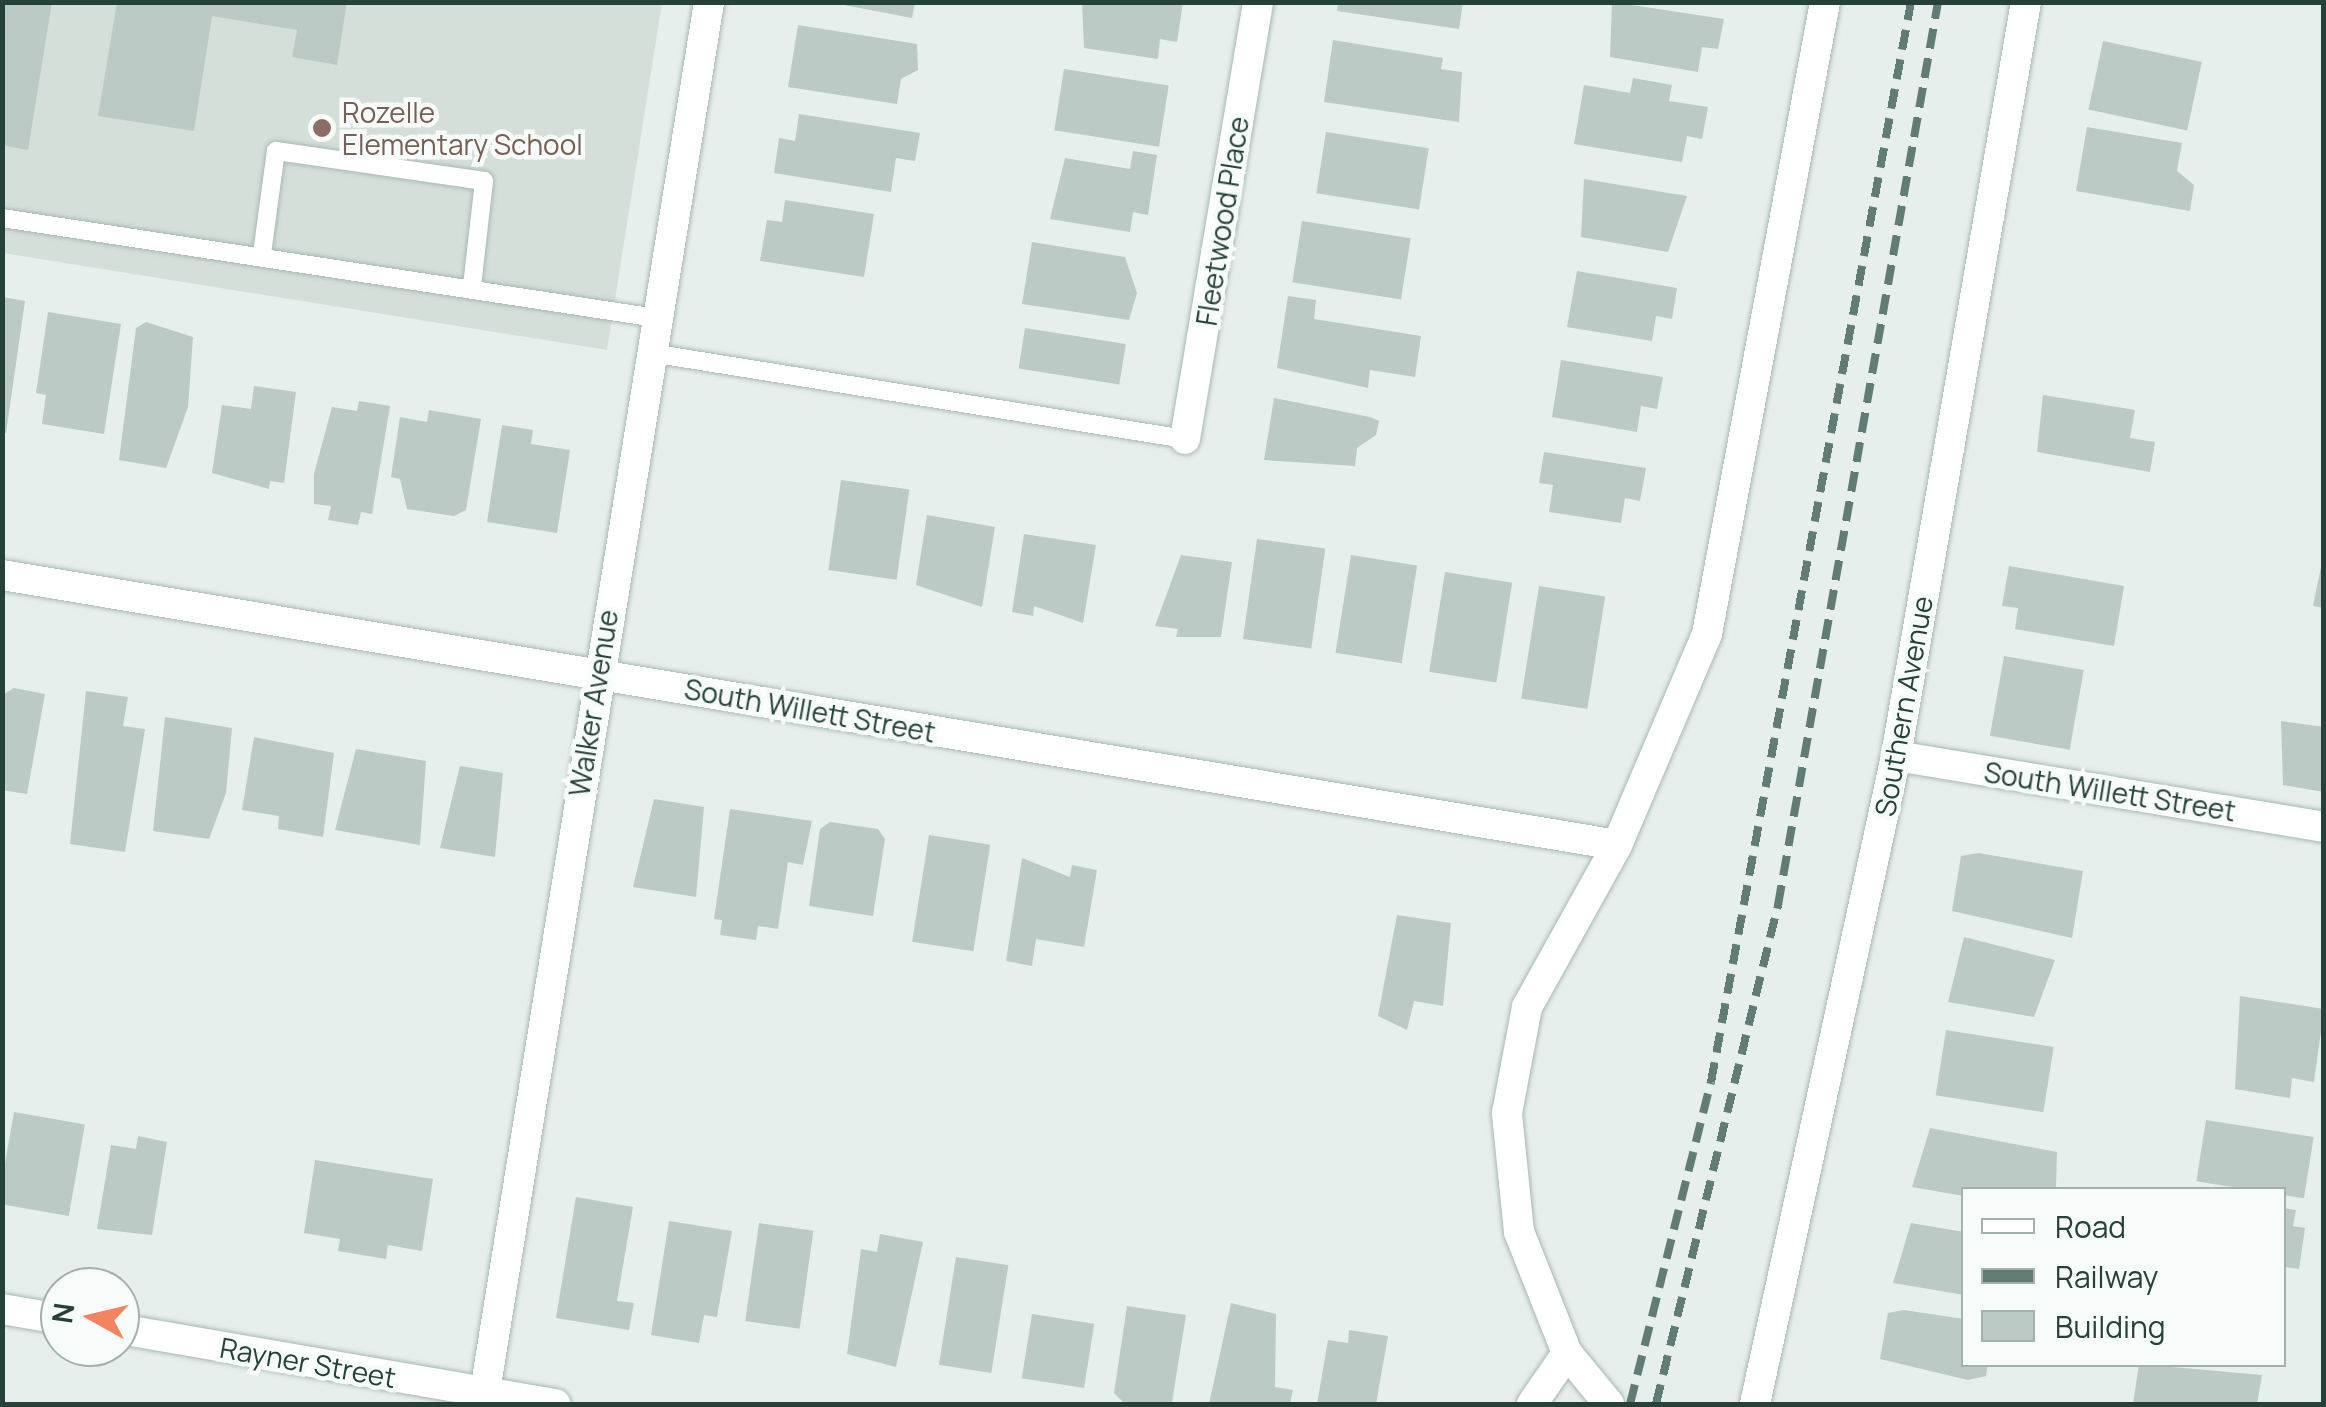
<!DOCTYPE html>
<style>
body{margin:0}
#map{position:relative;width:2326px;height:1407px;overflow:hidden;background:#e6efeb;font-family:Manrope,sans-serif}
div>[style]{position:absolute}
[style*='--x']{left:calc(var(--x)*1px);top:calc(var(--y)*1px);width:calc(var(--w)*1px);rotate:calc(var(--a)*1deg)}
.built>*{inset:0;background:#d4dfda}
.building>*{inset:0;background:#bbcac4;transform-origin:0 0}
.roads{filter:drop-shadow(0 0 2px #a8b8b2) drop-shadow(0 0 2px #a8b8b2)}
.service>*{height:18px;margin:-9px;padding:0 9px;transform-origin:9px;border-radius:9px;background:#fff}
.minor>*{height:30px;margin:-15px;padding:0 15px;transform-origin:15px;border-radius:15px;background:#fff}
.secondary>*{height:30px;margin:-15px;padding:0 15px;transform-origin:15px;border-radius:15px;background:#fff}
.rail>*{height:8px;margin-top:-4px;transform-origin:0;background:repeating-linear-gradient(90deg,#5f7d75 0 20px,transparent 0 30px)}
.dots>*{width:28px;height:28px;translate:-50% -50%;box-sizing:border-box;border:5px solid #f7fbf9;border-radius:50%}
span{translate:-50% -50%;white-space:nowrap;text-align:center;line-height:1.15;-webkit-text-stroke:9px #f7fbf9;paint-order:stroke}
.education-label{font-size:28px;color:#785e54}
.left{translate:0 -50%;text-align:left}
.street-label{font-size:28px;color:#24423a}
.frame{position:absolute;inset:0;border:5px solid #24423a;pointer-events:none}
.legend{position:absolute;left:1961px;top:1187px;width:325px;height:180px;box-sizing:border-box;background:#f7fbf9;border:2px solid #a3b1ad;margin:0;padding:12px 18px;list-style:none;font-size:30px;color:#24423a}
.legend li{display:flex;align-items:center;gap:20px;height:50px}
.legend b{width:50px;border:2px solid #a3b1ad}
.north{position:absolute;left:40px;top:1267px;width:100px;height:100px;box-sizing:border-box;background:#f7fbf9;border:2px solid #a3b1ad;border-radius:50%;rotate:278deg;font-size:28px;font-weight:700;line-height:40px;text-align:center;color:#24423a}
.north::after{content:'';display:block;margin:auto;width:35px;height:45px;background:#f4845f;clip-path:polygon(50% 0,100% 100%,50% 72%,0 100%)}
</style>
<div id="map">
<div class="built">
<div style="clip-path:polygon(2px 3px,662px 3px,607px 350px,3px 253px)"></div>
</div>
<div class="building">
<div style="clip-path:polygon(2px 2px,52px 2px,28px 150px,5px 146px)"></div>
<div style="clip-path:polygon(117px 2px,347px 2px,337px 65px,292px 57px,297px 30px,212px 16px,194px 131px,98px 116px)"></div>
<div style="clip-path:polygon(828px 2px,915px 2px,912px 18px)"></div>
<div style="clip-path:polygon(1082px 2px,1183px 2px,1177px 42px,1160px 39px,1158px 59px,1084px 48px)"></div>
<div style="clip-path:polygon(1338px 2px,1463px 2px,1459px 29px,1337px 11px)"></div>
<div style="clip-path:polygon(1612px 2px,1724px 19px,1718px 49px,1702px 47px,1698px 72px,1610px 57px)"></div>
<div style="clip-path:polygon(798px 25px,917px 44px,918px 70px,901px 79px,897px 104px,788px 87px)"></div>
<div style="clip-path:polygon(1333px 40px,1443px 58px,1441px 69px,1462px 72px,1459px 122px,1324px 102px)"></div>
<div style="left:2103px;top:41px;width:101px;height:70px;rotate:12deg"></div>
<div style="left:1064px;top:69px;width:106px;height:62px;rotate:9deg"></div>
<div style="clip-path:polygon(1633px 78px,1672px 85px,1669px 101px,1708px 107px,1702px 139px,1687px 136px,1682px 162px,1574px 144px,1584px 85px,1630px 93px)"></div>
<div style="clip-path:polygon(799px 114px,920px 133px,915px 161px,896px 158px,891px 192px,774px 173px,779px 138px,795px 141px)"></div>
<div style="clip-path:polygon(2087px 127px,2182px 143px,2177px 171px,2194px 185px,2190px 211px,2076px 191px)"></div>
<div style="left:1326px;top:132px;width:104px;height:62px;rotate:9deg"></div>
<div style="clip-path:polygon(1133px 151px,1157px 155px,1148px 215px,1133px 212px,1130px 232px,1050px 219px,1065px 158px,1130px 169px)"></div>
<div style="clip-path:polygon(1584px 179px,1687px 196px,1668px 252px,1581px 237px)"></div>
<div style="clip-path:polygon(785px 200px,874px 214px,864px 277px,760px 261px,767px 220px,782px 222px)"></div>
<div style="left:1302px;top:221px;width:110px;height:62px;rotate:9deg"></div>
<div style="clip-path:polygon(1032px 242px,1125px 257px,1137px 293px,1129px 320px,1022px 304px)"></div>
<div style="clip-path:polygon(1577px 271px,1677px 288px,1672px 319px,1656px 316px,1652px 341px,1567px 327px)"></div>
<div style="clip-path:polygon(1288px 296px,1316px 300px,1314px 319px,1421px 336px,1415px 377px,1370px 370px,1368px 388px,1277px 368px)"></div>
<div style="clip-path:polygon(3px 297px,25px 301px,6px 433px,3px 432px)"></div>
<div style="clip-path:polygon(48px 312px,121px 324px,104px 434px,42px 424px,46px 395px,36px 393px)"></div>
<div style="clip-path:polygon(146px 322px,193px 337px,188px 407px,166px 468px,119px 460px,136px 328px)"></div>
<div style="left:1025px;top:328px;width:102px;height:41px;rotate:9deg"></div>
<div style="clip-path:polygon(1561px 360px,1663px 377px,1657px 409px,1641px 406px,1637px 432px,1552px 417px)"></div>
<div style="clip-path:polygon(254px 386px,296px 392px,284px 483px,270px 481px,269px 489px,212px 473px,222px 405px,251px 409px)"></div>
<div style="clip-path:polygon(2043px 395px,2135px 410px,2130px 438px,2155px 442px,2150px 472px,2037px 452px)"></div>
<div style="clip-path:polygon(1274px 398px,1370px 417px,1379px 421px,1376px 435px,1357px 448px,1355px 466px,1264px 460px)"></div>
<div style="clip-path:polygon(359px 401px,390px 406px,372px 514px,361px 512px,358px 525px,328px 520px,331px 506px,314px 504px,314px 474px,332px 407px,357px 411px)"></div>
<div style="clip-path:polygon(429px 410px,481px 419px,466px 510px,454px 516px,407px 509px,400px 479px,391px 477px,400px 417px,427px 422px)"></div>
<div style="clip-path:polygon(502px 425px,533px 430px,531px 444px,570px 450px,557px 533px,487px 522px)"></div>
<div style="clip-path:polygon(1544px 452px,1646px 468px,1640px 501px,1625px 498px,1621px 523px,1549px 512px,1553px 485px,1539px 483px)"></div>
<div style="left:841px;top:480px;width:69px;height:91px;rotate:8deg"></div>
<div style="clip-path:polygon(927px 515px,995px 527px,982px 607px,916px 585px)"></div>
<div style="clip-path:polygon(1024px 534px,1096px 545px,1083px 623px,1034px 606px,1033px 616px,1012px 612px)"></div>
<div style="left:1257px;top:539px;width:69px;height:101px;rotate:8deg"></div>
<div style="clip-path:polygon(2324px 552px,2324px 608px,2313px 606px)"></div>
<div style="clip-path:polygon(1181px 555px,1232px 562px,1221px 637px,1176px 637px,1178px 629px,1155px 626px)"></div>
<div style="left:1351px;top:555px;width:67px;height:99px;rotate:9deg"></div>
<div style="clip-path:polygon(2009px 566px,2124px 586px,2114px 646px,2015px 629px,2018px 608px,2002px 606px)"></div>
<div style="left:1445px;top:572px;width:68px;height:101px;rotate:9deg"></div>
<div style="left:1539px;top:586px;width:67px;height:114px;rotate:9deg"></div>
<div style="left:2004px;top:656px;width:81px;height:81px;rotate:10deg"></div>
<div style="clip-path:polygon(14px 688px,45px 694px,27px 794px,2px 790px,2px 695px)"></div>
<div style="clip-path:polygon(86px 691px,128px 697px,123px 726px,145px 729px,125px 852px,70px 844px)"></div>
<div style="clip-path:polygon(165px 717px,232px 728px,226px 793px,209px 839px,153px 831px)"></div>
<div style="clip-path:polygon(2281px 721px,2324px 727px,2324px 792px,2283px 785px)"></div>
<div style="clip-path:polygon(254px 737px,334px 753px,323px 837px,278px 829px,279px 816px,242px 810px)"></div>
<div style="clip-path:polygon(356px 749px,426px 761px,420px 845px,335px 830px)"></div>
<div style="clip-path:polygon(460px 766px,503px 773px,495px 857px,440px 848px)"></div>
<div style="clip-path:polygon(654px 799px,704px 807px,696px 897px,633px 887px)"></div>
<div style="clip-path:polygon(730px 809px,812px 821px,803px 865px,788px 862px,778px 929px,758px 926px,756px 940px,720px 935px,722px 920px,714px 919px)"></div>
<div style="clip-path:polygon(830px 822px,878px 829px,885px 839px,873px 916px,809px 906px,820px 829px)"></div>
<div style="left:929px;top:835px;width:62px;height:108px;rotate:9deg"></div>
<div style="clip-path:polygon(1978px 853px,2083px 871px,2072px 938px,1952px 911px,1961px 856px)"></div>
<div style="clip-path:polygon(1022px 858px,1070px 877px,1072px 865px,1097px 870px,1084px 947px,1036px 939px,1032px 966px,1006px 961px)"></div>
<div style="clip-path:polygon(1397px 915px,1451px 923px,1443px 1006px,1414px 1001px,1407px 1030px,1378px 1016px)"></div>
<div style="clip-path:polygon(1964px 937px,2055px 960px,2034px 1017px,1948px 1002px)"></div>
<div style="clip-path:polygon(2240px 996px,2324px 1009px,2314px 1082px,2292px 1078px,2290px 1098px,2235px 1089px)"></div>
<div style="left:1946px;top:1030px;width:109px;height:66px;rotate:9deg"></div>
<div style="left:14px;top:1112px;width:72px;height:93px;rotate:10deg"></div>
<div style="left:2206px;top:1120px;width:109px;height:62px;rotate:9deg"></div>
<div style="clip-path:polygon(1930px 1128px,2057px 1152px,2056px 1187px,1964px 1196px,1912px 1187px)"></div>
<div style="clip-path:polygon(138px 1136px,167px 1142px,152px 1235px,97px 1229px,111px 1145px,136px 1149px)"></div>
<div style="clip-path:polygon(315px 1160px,433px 1179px,422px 1251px,388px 1245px,386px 1259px,338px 1251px,340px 1239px,304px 1233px)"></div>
<div style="clip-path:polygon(576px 1197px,633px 1207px,617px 1301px,634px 1303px,629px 1330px,556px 1318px)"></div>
<div style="clip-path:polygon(2284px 1208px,2296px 1210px,2293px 1226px,2305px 1228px,2299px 1269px,2284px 1267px)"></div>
<div style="clip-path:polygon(669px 1221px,732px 1231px,717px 1317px,704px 1315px,699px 1343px,651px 1335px)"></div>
<div style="left:759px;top:1223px;width:55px;height:99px;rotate:8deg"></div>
<div style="clip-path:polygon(1911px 1223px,1964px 1232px,1964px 1295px,1893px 1283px)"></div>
<div style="clip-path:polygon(880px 1234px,923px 1242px,896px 1367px,847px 1354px,861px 1249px,877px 1252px)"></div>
<div style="left:956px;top:1257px;width:53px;height:109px;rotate:9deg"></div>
<div style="clip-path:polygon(1231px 1303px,1276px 1314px,1275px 1387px,1293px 1390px,1290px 1404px,1209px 1404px)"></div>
<div style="clip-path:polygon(1127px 1306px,1186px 1315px,1172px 1402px,1123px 1402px,1114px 1393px)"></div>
<div style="clip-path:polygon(1904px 1310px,1964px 1319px,1964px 1364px,1988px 1364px,1986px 1376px,1968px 1380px,1880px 1359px,1888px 1313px)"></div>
<div style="left:1032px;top:1314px;width:63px;height:65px;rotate:9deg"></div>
<div style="clip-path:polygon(1349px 1330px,1388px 1336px,1376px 1404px,1317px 1404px,1328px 1340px,1348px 1343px)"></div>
<div style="clip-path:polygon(2139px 1364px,2262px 1375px,2257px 1404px,2133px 1404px)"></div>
</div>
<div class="roads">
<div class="service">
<div style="--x:2;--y:218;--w:662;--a:8.69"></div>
<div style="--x:262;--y:254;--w:104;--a:-82.3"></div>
<div style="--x:276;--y:151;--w:210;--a:8.2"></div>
<div style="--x:484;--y:181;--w:107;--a:96.5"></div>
<div style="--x:651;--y:353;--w:541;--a:9.15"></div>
</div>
<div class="minor">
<div style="--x:1185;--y:439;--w:443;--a:-80.5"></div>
<div style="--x:2;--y:575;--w:1637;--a:9.49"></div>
<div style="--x:1896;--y:756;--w:434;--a:9.4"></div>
<div style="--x:2;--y:1309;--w:59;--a:9.8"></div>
<div style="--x:120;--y:1329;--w:442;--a:9.8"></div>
<div style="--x:483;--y:1404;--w:1420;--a:-80.84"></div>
<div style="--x:1532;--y:1404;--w:62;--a:-55.5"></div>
<div style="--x:1755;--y:1404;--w:663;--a:-77.72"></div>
<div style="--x:1896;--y:756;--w:765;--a:-80.22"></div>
</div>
<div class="secondary">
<div style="--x:1609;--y:1404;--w:66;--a:-129.5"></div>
<div style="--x:1567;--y:1353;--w:130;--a:-111.6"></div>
<div style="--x:1519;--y:1232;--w:120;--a:-95.8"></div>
<div style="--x:1507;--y:1113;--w:108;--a:-79.3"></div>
<div style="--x:1527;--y:1007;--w:185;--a:-60.9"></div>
<div style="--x:1617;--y:845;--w:229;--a:-66.9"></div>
<div style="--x:1707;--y:634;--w:643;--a:-79.42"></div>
</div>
</div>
<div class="rail">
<div style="--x:1630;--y:1404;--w:332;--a:-75.9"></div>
<div style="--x:1711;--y:1082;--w:1098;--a:-79.51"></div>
<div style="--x:1656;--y:1404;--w:514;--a:-76.26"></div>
<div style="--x:1778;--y:905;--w:917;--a:-79.95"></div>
</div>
<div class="dots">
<div style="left:322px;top:128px;background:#8d6e63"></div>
</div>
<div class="education-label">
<span class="left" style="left:342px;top:128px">Rozelle<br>Elementary School</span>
</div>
<div class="street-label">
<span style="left:1222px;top:221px;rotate:-81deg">Fleetwood Place</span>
<span style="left:593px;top:703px;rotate:-81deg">Walker Avenue</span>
<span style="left:1903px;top:706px;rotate:-80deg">Southern Avenue</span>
<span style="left:810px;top:710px;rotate:10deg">South Willett Street</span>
<span style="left:2110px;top:791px;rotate:9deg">South Willett Street</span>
<span style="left:308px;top:1362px;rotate:10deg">Rayner Street</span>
</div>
<div class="frame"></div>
<ul class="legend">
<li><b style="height:12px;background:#fff"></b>Road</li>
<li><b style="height:12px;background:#5f7d75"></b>Railway</li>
<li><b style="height:28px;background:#bbcac4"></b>Building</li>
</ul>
<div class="north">N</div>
</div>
